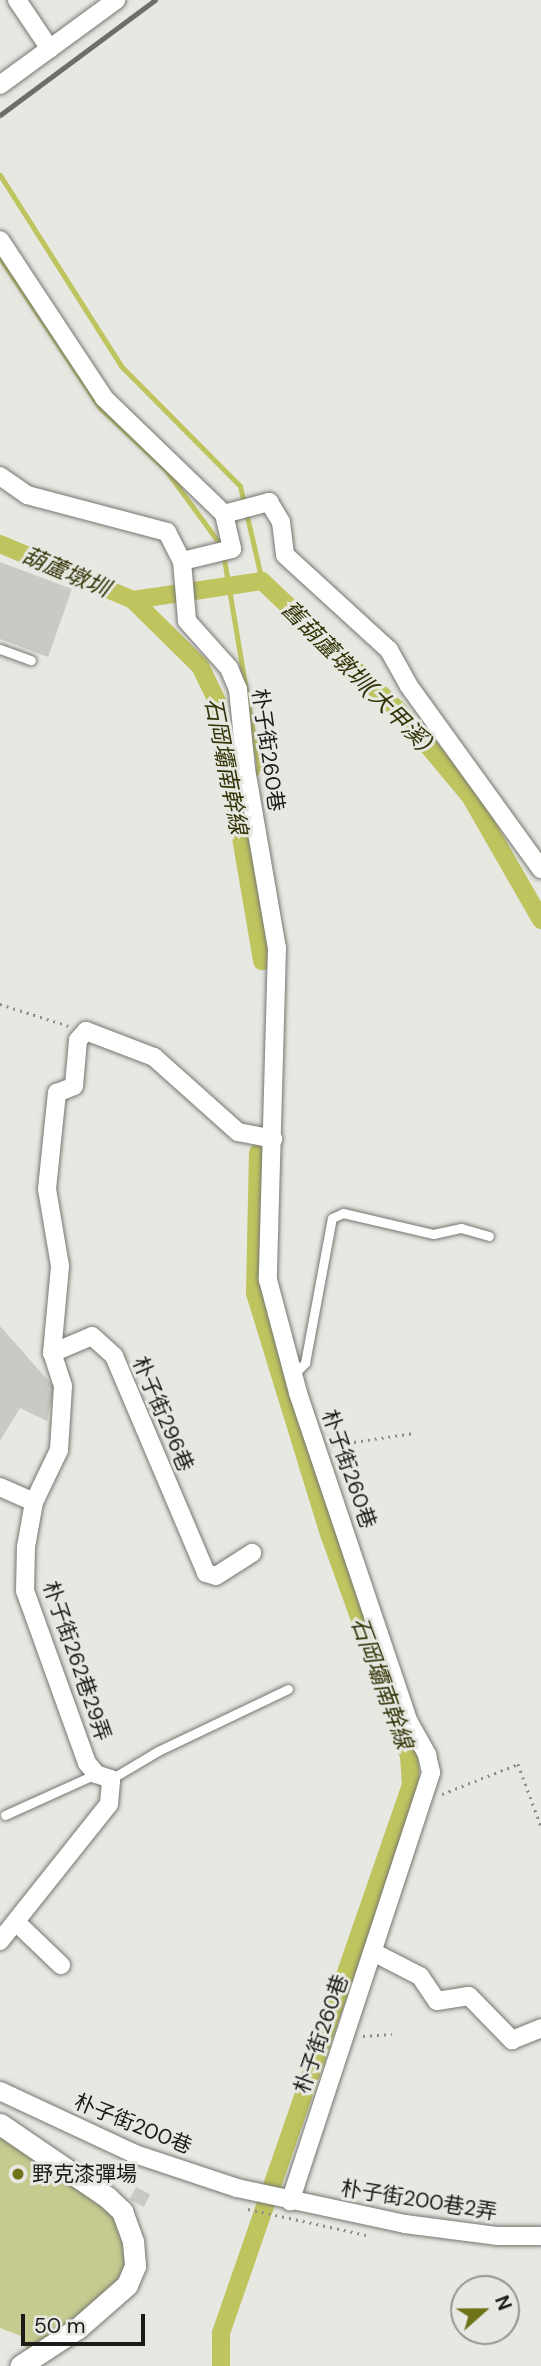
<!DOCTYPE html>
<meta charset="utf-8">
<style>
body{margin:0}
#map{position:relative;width:541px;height:2366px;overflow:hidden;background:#e7e8e2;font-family:"DM Sans","Noto Sans TC",sans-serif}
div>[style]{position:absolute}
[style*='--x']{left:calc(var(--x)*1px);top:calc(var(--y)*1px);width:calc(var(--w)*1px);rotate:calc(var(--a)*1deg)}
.green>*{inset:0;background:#c5ca8f}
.stream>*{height:5px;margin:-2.5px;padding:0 2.5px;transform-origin:2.5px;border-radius:2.5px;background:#bec45e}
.canal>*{height:18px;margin:-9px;padding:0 9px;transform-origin:9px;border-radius:9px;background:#bec45e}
.building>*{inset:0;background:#c9cac3;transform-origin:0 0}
.path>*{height:2.5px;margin-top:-1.25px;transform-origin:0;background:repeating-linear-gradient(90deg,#8c8d89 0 2px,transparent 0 7px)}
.roads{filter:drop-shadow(0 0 2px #767671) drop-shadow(0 0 2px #767671)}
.service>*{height:9px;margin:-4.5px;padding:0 4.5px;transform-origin:4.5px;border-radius:4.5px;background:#fff}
.minor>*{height:18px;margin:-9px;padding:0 9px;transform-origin:9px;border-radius:9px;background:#fff}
.tertiary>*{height:21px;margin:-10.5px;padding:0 10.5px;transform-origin:10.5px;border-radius:10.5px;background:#fff}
.rail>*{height:5px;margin:-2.5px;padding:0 2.5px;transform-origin:2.5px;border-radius:2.5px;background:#6d6d6a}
.dots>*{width:19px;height:19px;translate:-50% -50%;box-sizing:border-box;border:4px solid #e7e8e2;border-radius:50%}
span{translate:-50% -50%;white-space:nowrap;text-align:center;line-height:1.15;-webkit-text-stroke:6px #e7e8e2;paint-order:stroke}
.street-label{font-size:21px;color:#1b1b19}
.poi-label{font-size:21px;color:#1b1b19}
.left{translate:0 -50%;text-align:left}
.water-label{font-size:23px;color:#333509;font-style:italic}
.north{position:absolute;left:450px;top:2275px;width:70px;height:70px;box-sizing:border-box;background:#e7e8e2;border:2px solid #959692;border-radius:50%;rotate:69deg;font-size:19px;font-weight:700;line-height:28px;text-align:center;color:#1b1b19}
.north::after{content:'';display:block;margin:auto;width:24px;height:32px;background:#6e7218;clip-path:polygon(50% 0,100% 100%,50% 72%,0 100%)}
.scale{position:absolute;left:21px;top:2314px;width:124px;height:32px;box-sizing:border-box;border:4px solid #1b1b19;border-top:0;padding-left:9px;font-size:21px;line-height:24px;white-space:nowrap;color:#1b1b19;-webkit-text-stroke:5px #e7e8e2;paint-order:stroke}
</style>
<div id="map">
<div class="green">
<div style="clip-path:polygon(0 2134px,90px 2188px,121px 2224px,128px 2266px,122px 2282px,28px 2353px,21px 2336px,0 2328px)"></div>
</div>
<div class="stream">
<div style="--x:0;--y:175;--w:226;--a:57.6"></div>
<div style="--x:121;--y:366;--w:169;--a:45.2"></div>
<div style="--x:240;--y:486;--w:98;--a:77"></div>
<div style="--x:0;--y:258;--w:180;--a:56.3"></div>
<div style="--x:100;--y:408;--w:89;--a:43.2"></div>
<div style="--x:165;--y:469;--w:97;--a:53.8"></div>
<div style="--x:222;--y:547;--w:223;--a:80.5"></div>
<div style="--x:259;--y:767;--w:10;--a:119"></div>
</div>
<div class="canal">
<div style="--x:0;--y:544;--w:144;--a:22.8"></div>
<div style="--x:133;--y:600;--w:94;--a:44.6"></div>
<div style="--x:200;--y:666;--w:41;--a:64.1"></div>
<div style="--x:218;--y:703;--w:262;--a:80.3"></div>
<div style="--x:133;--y:600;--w:130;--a:-8.4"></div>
<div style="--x:262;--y:581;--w:187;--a:43.5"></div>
<div style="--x:398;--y:710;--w:112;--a:50.1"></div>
<div style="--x:470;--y:796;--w:143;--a:60.2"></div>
<div style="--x:221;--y:2366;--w:33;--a:-90"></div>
<div style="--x:221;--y:2333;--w:580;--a:-70.88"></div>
<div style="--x:411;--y:1785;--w:29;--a:-94"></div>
<div style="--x:409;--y:1756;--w:236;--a:-109.8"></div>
<div style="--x:329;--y:1534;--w:252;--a:-107.1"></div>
<div style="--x:255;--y:1293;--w:140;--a:-88.8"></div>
</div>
<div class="building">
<div style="clip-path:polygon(0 562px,72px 589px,48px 657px,0 639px)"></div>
<div style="clip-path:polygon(0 1326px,54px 1387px,47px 1421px,20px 1408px,0 1441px)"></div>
<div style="left:136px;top:2187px;width:16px;height:14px;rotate:27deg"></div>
</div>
<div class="path">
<div style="--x:0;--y:1004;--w:72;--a:17.7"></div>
<div style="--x:333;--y:1445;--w:82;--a:-8.4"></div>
<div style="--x:442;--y:1794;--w:82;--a:-21.5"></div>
<div style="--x:518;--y:1764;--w:66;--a:69.6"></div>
<div style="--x:363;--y:2036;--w:29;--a:-4"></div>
<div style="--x:248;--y:2209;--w:126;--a:12.4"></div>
</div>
<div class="roads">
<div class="service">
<div style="--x:0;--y:649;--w:33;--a:20"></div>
<div style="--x:294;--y:1374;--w:16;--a:-45"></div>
<div style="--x:305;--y:1363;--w:147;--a:-79.5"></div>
<div style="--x:332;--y:1218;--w:12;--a:-24"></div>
<div style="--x:343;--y:1213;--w:92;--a:13.1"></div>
<div style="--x:433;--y:1234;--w:29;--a:-12"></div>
<div style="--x:461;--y:1228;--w:29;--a:16"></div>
<div style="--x:111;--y:1779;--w:55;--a:-30.8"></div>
<div style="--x:158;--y:1751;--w:144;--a:-25.5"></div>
<div style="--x:5;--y:1815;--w:100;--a:-24.3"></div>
</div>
<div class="minor">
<div style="--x:17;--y:0;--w:59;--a:56"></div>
<div style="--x:0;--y:85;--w:144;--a:-36.2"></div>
<div style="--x:0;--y:240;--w:189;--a:56.6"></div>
<div style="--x:104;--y:398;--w:167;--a:44"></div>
<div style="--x:224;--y:514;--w:36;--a:77"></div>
<div style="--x:232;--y:549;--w:51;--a:166.5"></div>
<div style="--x:0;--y:476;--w:33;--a:35"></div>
<div style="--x:27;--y:495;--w:145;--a:14.8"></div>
<div style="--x:167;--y:532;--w:33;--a:63"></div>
<div style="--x:182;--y:561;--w:60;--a:85.2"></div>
<div style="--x:187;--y:621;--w:63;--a:48.2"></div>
<div style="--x:229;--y:668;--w:23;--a:67"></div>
<div style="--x:238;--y:689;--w:80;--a:84.3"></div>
<div style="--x:246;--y:769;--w:182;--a:80.2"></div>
<div style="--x:277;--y:948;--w:332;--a:91.6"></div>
<div style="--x:268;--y:1280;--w:117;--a:75.1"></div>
<div style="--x:298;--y:1393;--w:347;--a:71.4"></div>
<div style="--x:409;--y:1722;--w:38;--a:61"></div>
<div style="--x:427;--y:1755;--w:18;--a:77"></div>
<div style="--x:431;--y:1773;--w:451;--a:108.2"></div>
<div style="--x:224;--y:514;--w:47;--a:-14.9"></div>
<div style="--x:269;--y:502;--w:23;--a:59"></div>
<div style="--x:281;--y:522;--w:33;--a:83"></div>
<div style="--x:285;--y:555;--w:141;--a:42.4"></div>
<div style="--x:389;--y:650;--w:41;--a:60.9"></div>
<div style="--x:409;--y:686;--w:226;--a:54.2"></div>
<div style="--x:52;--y:1353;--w:87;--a:-84.7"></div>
<div style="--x:60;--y:1266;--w:78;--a:-99.6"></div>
<div style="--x:47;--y:1189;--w:97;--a:-84.1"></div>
<div style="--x:57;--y:1093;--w:18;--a:-22"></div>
<div style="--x:74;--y:1086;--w:46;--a:-85"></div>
<div style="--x:78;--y:1040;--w:12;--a:-48"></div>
<div style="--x:86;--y:1031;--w:73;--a:20.9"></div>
<div style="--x:154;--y:1057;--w:113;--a:41.8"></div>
<div style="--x:238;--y:1132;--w:36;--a:11"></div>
<div style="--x:0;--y:1487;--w:37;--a:24"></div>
<div style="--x:34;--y:1502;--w:58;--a:-64.3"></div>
<div style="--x:59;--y:1450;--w:64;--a:-86.4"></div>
<div style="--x:63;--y:1386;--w:35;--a:-108"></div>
<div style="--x:52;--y:1353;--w:43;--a:-23"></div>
<div style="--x:92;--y:1336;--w:30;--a:42"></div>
<div style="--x:114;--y:1356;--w:236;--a:67"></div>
<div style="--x:206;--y:1573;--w:10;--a:17"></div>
<div style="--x:216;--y:1576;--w:43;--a:-32.6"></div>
<div style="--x:17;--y:1923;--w:61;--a:43.7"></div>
<div style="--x:0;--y:1941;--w:175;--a:-51.5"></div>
<div style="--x:109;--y:1804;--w:25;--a:-85"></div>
<div style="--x:111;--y:1779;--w:16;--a:-162"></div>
<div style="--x:96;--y:1774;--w:14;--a:-129"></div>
<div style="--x:87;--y:1763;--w:183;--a:-109.8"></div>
<div style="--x:25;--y:1591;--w:44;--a:-88.7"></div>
<div style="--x:26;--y:1547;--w:46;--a:-79.9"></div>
<div style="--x:373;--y:1952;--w:53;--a:27.1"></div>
<div style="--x:420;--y:1976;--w:30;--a:56"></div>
<div style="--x:437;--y:2001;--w:32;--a:-9"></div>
<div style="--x:469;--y:1996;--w:62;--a:45.7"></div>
<div style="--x:512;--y:2040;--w:31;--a:-22"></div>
<div style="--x:0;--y:2091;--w:149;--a:25"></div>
<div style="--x:135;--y:2154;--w:108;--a:18.4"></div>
<div style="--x:237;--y:2188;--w:172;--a:12.1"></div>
<div style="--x:405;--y:2224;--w:94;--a:7.4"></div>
<div style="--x:498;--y:2236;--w:43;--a:0"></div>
</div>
<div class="tertiary">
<div style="--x:0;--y:2124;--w:130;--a:34.3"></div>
<div style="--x:107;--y:2197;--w:21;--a:43"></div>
<div style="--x:122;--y:2211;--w:33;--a:70"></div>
<div style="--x:133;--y:2242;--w:24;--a:85"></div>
<div style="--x:135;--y:2266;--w:21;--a:113"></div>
<div style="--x:127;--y:2285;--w:65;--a:138.7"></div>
<div style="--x:78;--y:2328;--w:69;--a:146.8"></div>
</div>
</div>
<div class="rail">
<div style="--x:0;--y:115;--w:193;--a:-36.6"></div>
</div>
<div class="dots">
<div style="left:18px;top:2174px;background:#6e7218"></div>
</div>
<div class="street-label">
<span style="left:268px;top:750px;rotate:82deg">朴子街260巷</span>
<span style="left:163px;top:1414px;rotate:67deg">朴子街296巷</span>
<span style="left:349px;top:1469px;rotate:71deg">朴子街260巷</span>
<span style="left:77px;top:1661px;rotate:71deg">朴子街262巷29弄</span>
<span style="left:321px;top:2034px;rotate:-71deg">朴子街260巷</span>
<span style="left:133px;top:2124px;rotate:22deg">朴子街200巷</span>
<span style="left:419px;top:2200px;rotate:9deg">朴子街200巷2弄</span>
</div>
<div class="poi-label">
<span class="left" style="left:32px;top:2174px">野克漆彈場</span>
</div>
<div class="water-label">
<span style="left:66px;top:572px;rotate:23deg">葫蘆墩圳</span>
<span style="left:357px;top:676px;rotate:45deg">舊葫蘆墩圳(大甲溪)</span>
<span style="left:226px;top:766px;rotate:79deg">石岡壩南幹線</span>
<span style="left:382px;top:1683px;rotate:70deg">石岡壩南幹線</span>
</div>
<div class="north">N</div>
<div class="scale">50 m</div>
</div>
